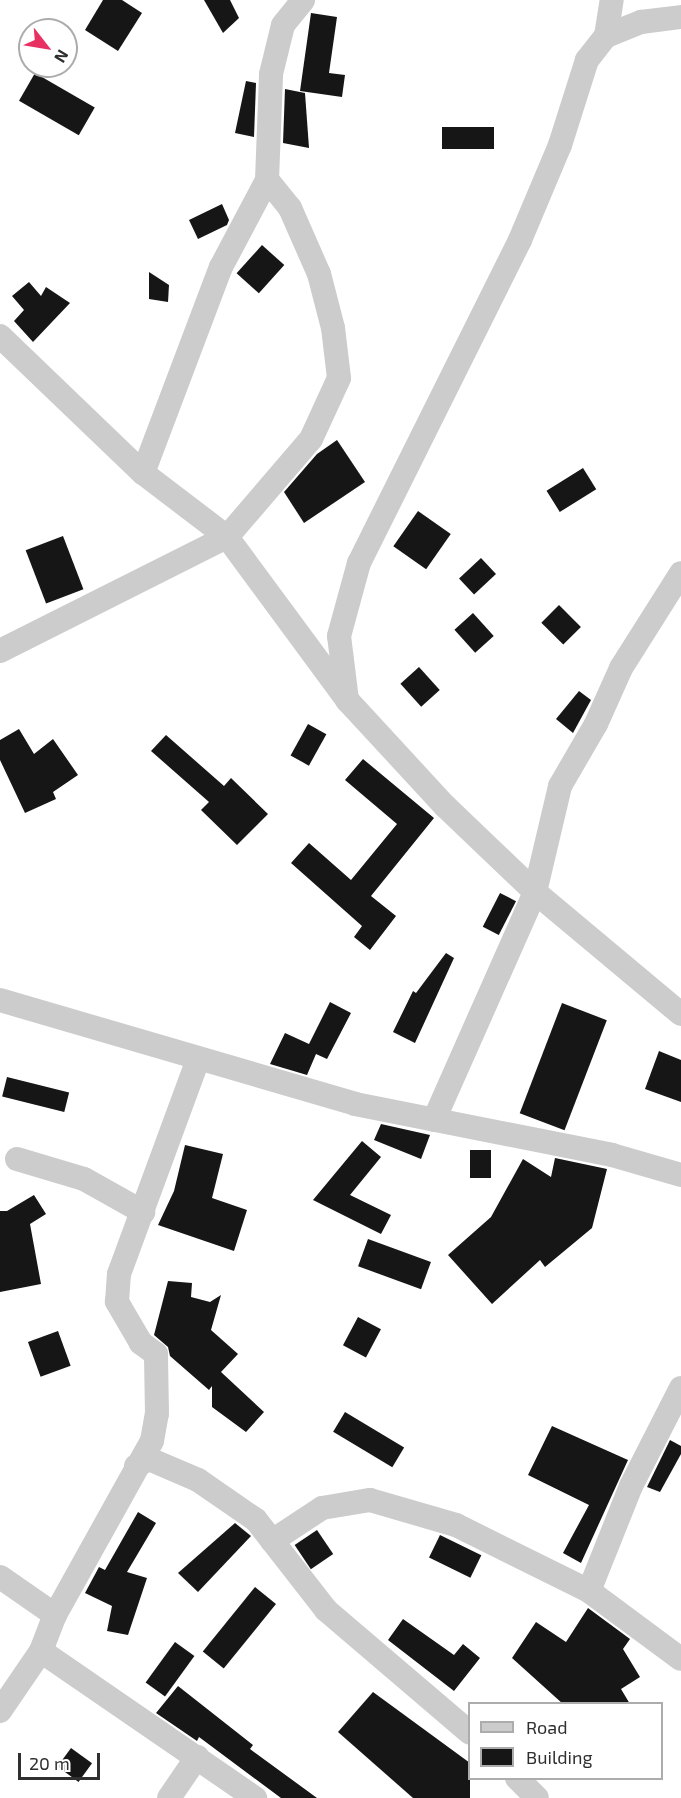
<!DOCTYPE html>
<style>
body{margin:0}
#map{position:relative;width:681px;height:1798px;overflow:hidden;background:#fff;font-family:"Exo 2",sans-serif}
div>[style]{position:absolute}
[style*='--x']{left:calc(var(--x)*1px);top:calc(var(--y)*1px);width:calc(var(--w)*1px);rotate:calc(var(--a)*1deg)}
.building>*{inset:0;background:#161616;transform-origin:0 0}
.street>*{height:24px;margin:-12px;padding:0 12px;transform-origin:12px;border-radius:12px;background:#ccc}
span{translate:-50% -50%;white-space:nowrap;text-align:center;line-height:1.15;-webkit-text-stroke:6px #fff;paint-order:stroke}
.legend{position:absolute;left:468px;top:1702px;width:195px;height:78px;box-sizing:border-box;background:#fff;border:2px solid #acacac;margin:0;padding:8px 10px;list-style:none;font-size:18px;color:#2f2f2f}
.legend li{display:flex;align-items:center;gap:12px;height:30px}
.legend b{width:30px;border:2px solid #acacac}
.north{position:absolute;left:18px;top:18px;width:60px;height:60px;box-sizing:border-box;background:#fff;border:2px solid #acacac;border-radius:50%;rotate:121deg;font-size:16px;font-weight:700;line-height:24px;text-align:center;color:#2f2f2f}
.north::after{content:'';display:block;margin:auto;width:21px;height:27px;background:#e83062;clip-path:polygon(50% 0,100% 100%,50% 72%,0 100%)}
.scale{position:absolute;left:18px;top:1753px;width:82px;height:27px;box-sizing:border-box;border:3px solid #2f2f2f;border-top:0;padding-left:8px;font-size:18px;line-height:21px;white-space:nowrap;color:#2f2f2f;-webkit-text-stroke:4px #fff;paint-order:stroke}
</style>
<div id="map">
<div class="building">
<div style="clip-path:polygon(103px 0,122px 0,142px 13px,118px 51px,85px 30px)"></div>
<div style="clip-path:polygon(204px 0,230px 0,239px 18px,223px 33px)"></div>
<div style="clip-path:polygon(311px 13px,337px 17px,329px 73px,345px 75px,342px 97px,300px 91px)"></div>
<div style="left:35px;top:73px;width:69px;height:32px;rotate:30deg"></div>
<div style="clip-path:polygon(246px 81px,256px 83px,254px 137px,235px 133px)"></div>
<div style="clip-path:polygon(285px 89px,305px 93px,309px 148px,283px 143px)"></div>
<div style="left:494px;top:127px;width:22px;height:52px;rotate:90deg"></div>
<div style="clip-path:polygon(222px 204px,229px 220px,227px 225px,198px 239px,189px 220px)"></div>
<div style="left:262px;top:245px;width:30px;height:38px;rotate:42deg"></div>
<div style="clip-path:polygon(149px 272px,169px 285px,168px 302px,149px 299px)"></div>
<div style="clip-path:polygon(29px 282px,41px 296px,46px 287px,70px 303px,33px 342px,14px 321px,24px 310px,12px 296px)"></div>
<div style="clip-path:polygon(337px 440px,365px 482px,304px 523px,284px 492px,317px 454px)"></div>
<div style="left:583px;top:468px;width:25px;height:43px;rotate:58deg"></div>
<div style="left:418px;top:511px;width:40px;height:43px;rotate:35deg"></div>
<div style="left:63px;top:536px;width:57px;height:40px;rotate:69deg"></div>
<div style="left:481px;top:558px;width:22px;height:30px;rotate:47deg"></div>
<div style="left:559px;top:605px;width:31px;height:25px;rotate:45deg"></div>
<div style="left:473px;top:613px;width:31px;height:25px;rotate:48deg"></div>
<div style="left:419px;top:667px;width:31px;height:25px;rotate:48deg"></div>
<div style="clip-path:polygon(579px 691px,591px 700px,573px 733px,556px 719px)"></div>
<div style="left:308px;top:724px;width:21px;height:36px;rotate:29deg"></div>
<div style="clip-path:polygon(19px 729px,34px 754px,53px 739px,78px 775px,53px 792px,56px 799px,25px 813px,0 760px,0 740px)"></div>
<div style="clip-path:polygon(166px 735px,224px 786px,231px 778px,268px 814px,237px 845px,201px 810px,209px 802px,151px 751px)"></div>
<div style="clip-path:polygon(363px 759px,434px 818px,371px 896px,396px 916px,370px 950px,354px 937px,362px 926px,291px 863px,309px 843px,351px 880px,397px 824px,345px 780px)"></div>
<div style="left:500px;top:893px;width:18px;height:38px;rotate:27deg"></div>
<div style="clip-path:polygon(446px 953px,454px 958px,415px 1043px,393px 1032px,413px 991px,416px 993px)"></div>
<div style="clip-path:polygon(330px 1002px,351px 1013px,327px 1059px,316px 1054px,307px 1075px,270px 1064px,285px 1033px,309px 1044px)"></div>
<div style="left:562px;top:1003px;width:48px;height:118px;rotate:21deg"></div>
<div style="clip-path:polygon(659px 1051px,681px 1060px,681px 1102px,645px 1089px)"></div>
<div style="left:7px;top:1077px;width:64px;height:20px;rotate:14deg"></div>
<div style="clip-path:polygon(381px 1124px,430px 1135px,421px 1159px,374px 1140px)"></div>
<div style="clip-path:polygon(362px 1141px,381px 1157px,350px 1195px,391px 1215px,381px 1234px,313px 1200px)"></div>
<div style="clip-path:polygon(185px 1145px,223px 1154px,212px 1198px,247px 1210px,234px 1251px,158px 1225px,174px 1191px)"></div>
<div style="left:470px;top:1150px;width:21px;height:28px"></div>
<div style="clip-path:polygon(555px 1158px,607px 1169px,592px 1228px,545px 1267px,540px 1260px,492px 1304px,448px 1255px,491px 1217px,523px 1159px,551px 1177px)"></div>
<div style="clip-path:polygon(34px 1195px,46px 1214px,30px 1224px,41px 1284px,0 1292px,0 1211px,7px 1211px)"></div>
<div style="left:368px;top:1239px;width:67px;height:29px;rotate:20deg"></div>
<div style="clip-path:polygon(168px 1281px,192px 1283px,191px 1297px,210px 1302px,221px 1295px,211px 1330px,238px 1354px,221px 1372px,264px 1412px,246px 1432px,212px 1407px,212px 1386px,209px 1390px,170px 1356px,168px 1347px,154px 1335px)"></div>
<div style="left:358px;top:1317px;width:26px;height:32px;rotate:28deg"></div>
<div style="left:58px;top:1331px;width:37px;height:32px;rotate:70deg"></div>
<div style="left:345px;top:1412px;width:69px;height:23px;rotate:31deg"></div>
<div style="clip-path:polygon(552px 1426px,628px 1460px,581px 1563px,563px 1553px,589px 1505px,528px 1475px)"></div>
<div style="clip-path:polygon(670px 1440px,681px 1446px,681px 1454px,660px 1492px,647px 1487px)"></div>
<div style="clip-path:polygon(138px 1512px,156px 1523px,127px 1572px,147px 1578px,128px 1635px,107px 1631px,112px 1606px,85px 1593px,99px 1567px,105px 1570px)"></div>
<div style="clip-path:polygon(235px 1523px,251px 1536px,198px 1592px,178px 1573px)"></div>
<div style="left:317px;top:1530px;width:29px;height:27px;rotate:56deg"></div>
<div style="left:440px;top:1535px;width:46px;height:25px;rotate:26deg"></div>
<div style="left:255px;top:1587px;width:27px;height:83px;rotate:39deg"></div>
<div style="clip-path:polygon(588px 1608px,630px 1639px,623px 1649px,640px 1677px,621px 1689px,630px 1704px,563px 1704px,512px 1658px,536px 1622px,566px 1642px)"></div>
<div style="clip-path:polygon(403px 1619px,454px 1655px,463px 1644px,480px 1658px,454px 1691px,388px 1640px)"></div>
<div style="left:175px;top:1642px;width:24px;height:50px;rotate:36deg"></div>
<div style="clip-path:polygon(178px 1686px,253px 1745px,250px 1749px,317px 1798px,281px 1798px,199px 1737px,197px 1741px,156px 1713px)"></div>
<div style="clip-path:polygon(373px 1692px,470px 1763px,470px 1798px,413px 1798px,338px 1732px)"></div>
<div style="left:71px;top:1748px;width:26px;height:23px;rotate:36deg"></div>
</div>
<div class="street">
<div style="--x:606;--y:36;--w:36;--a:-81"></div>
<div style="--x:0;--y:336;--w:198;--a:43.8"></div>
<div style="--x:143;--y:473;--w:106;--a:37.3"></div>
<div style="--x:227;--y:537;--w:204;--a:53.6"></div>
<div style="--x:348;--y:701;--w:143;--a:47.3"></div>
<div style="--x:445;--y:806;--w:124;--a:43.7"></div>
<div style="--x:535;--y:892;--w:190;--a:39.9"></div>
<div style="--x:143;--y:473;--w:220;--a:-69.3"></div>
<div style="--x:221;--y:267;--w:98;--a:-62.1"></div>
<div style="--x:267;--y:180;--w:106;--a:-87.8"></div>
<div style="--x:271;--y:74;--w:50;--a:-76.2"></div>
<div style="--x:283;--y:25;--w:32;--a:-51"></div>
<div style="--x:0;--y:651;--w:254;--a:-26.7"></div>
<div style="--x:227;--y:537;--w:129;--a:-49.4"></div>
<div style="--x:311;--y:439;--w:67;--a:-65.3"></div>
<div style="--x:339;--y:378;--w:50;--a:-96.8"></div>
<div style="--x:333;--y:328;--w:56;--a:-104.5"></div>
<div style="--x:319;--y:274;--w:72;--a:-113.7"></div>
<div style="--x:290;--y:208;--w:36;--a:-129"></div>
<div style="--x:347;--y:700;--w:64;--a:-97.1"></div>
<div style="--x:339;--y:636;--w:76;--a:-74.7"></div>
<div style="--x:359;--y:563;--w:361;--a:-63.5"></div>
<div style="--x:520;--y:240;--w:103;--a:-67.2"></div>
<div style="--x:560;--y:145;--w:89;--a:-72.4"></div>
<div style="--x:587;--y:60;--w:31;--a:-52"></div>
<div style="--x:606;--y:36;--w:38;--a:-22"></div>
<div style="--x:641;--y:22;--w:40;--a:-7.1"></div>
<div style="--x:0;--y:1000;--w:370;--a:16.3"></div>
<div style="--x:355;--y:1104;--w:262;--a:11.2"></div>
<div style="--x:612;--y:1155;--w:72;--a:16.2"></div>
<div style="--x:434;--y:1120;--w:249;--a:-66.1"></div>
<div style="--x:535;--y:892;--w:109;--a:-76.7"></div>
<div style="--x:560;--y:786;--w:72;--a:-59.9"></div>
<div style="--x:596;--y:724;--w:61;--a:-65.9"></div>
<div style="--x:621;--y:668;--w:112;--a:-57.7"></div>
<div style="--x:17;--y:1159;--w:70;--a:16.6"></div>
<div style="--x:84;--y:1179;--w:68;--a:29.2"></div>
<div style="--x:136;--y:1466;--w:15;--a:-28"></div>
<div style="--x:149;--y:1459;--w:53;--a:23.2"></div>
<div style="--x:198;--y:1480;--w:70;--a:34.6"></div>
<div style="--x:256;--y:1520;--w:114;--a:52.1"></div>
<div style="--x:326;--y:1610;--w:189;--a:40.5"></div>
<div style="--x:272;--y:1541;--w:60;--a:-33.4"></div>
<div style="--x:322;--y:1508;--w:49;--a:-9.5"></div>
<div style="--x:370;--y:1500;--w:90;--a:16.2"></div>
<div style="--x:456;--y:1525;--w:148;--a:26.4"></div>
<div style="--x:589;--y:1591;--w:114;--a:36.5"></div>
<div style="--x:0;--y:1577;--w:67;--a:34.6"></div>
<div style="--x:589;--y:1591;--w:113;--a:-68.2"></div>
<div style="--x:631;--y:1486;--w:110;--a:-63"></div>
<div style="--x:41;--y:1651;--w:260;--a:34.5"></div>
<div style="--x:0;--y:1711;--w:73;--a:-55.7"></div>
<div style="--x:41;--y:1651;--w:39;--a:-69"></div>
<div style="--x:55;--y:1615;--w:199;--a:-60.9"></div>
<div style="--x:152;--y:1441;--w:27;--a:-80"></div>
<div style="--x:157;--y:1414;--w:60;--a:-91"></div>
<div style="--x:156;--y:1354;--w:19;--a:-144"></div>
<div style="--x:141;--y:1343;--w:48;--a:-120.3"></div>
<div style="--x:117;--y:1302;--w:28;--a:-86"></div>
<div style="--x:119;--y:1274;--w:229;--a:-69.8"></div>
<div style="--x:517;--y:1778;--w:28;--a:45"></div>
<div style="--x:169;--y:1798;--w:50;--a:-55.7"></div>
</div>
<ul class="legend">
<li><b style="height:8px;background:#ccc"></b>Road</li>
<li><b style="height:16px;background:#161616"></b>Building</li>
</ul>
<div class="north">N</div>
<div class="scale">20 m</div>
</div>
